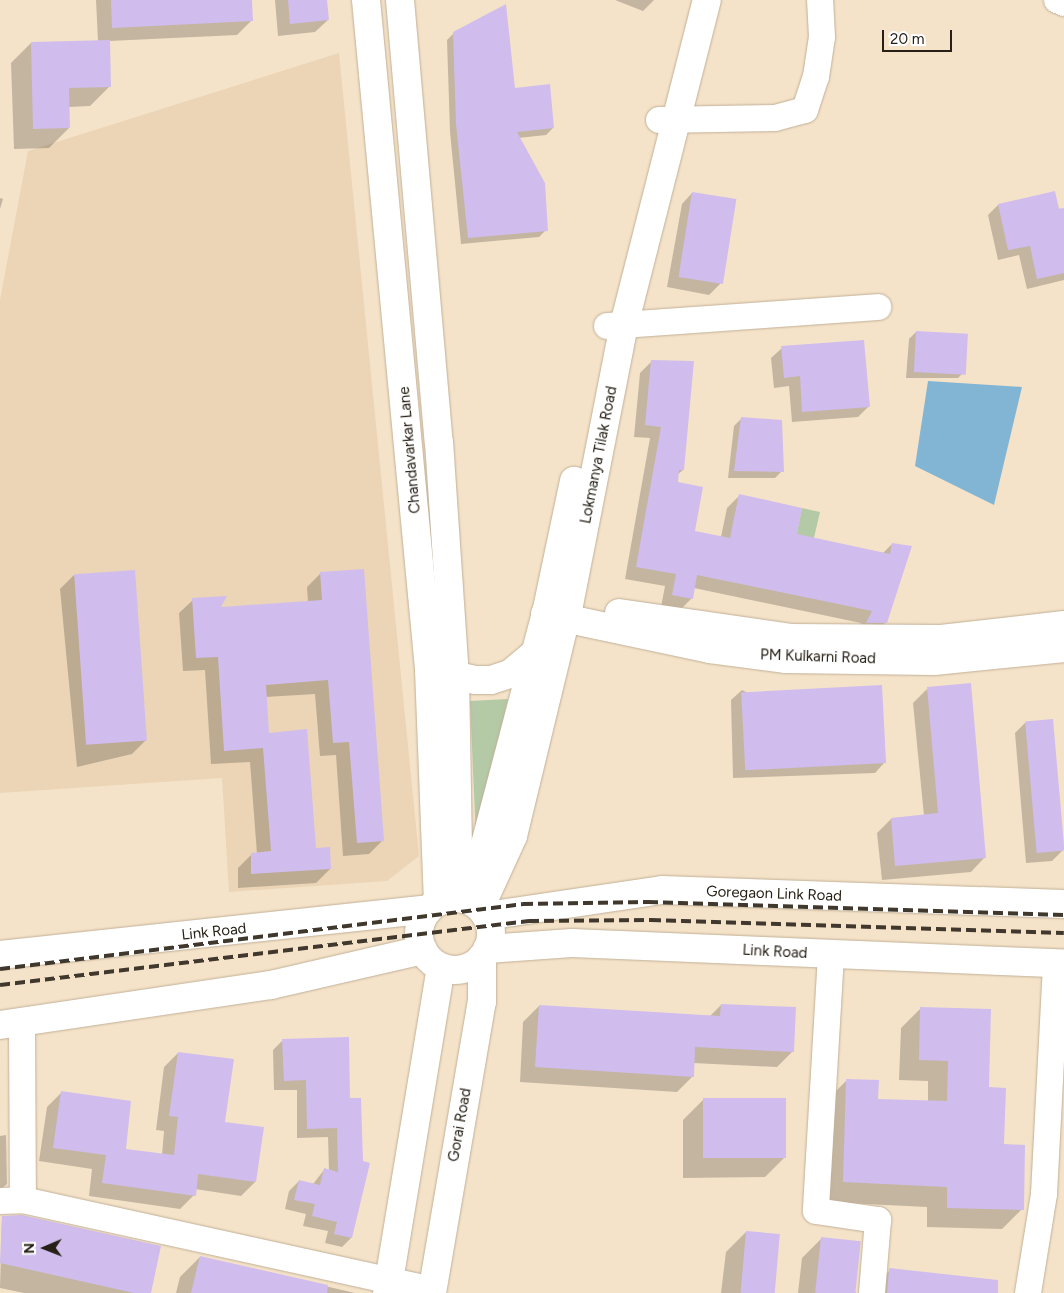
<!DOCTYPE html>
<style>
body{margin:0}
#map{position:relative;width:1064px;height:1293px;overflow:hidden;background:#f5e3c9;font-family:Figtree,sans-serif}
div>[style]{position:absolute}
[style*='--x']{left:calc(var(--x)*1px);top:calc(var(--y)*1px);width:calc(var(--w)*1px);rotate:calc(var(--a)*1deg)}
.built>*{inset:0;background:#ebd5b6}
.green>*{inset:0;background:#b4c9a6}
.water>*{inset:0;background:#82b5d4}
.shadow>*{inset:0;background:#0003}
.building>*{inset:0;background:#d0bded;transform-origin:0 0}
.roads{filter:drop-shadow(0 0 1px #c1b097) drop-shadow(0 0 1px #c1b097)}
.minor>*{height:26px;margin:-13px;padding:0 13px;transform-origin:13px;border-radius:13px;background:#fff}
.tertiary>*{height:28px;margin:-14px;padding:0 14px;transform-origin:14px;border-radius:14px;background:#fff}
.secondary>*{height:28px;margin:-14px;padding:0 14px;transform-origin:14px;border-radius:14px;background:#fff}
.primary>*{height:28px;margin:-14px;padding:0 14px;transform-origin:14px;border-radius:14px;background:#fff}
.primary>.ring{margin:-14px;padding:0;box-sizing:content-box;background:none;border:28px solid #fff;border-radius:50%}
.rail>*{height:4px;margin-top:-2px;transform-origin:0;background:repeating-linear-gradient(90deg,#40382c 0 10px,transparent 0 15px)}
span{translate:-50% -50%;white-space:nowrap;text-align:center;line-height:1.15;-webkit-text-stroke:4px #fff;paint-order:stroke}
.street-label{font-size:15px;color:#262016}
.north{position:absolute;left:20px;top:1223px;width:50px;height:50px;-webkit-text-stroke:4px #fff;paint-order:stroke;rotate:269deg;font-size:14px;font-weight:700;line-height:20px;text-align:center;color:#262016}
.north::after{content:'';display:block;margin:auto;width:18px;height:22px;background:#262016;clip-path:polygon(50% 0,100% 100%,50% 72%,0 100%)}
.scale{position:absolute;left:882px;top:30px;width:70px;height:22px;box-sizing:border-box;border:2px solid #262016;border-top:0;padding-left:6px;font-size:15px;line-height:18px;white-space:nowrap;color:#262016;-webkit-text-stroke:4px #fff;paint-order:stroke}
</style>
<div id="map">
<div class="built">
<div style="clip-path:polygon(339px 53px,419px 856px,387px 881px,229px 892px,222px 778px,0 793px,0 300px,28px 151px)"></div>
</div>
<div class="green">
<div style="clip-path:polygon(802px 508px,820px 512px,809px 559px,796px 537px)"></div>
<div style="clip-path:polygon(508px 699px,476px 838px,470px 701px)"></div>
</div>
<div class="water">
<div style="clip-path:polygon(928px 381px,1022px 387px,994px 505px,915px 466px)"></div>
</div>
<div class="shadow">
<div style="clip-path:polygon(96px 0,250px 0,251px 21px,237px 35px,109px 41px,110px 86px,90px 106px,68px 107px,69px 128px,49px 148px,14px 149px,11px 63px,31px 43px,98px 41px)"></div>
<div style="clip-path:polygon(275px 0,326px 0,328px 20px,315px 32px,278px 36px)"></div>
<div style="clip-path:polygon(615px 0,654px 0,643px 11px)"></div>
<div style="clip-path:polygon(454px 33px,553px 128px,546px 135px,518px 138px,546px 230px,539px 237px,461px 244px,450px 132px,447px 40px)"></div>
<div style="clip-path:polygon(692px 193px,720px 284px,709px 295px,667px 287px,682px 204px)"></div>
<div style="clip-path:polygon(0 198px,3px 199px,0 209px)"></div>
<div style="clip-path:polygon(998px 205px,1064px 209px,1064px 280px,1027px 289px,1019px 255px,998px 260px,988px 215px)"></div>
<div style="clip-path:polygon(916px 332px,965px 371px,958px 378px,906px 378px,909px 339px)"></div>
<div style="clip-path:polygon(782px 348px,869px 406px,858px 417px,792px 422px,789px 386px,774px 388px,771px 358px)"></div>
<div style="clip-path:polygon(652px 361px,683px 470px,677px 475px,676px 483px,694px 532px,721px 537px,727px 508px,739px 496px,795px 535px,883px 553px,892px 544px,886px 622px,874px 634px,856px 634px,861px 623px,694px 588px,692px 598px,680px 610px,661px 607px,665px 586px,625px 579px,650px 438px,634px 437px,640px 373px)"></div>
<div style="clip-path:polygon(741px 419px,782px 471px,775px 478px,728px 478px,734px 426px)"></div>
<div style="clip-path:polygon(321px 573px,383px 840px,369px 854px,343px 856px,336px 755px,320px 756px,315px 694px,265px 697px,268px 735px,315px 850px,330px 869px,316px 883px,238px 888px,238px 868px,252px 854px,257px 854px,250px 762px,211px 764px,205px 670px,183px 671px,179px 613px,193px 600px,218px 608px,308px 602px,307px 587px)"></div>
<div style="clip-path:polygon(74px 575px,146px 740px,132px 754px,77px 767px,60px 589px)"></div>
<div style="clip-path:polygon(927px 689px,985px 857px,971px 872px,882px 880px,877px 833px,891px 819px,924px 816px,913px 703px)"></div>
<div style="clip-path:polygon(742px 690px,885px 762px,875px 773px,733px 778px,731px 700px)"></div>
<div style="clip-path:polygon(1026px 722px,1063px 850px,1052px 861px,1026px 863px,1015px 733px)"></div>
<div style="clip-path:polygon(721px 1005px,793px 1051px,777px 1067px,693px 1063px,693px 1076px,677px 1092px,520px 1082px,523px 1022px,539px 1006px,710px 1016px)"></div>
<div style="clip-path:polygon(921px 1008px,988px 1088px,1022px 1209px,1002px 1229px,927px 1227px,927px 1207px,824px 1202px,827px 1100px,847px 1080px,877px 1100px,928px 1102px,928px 1081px,899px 1080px,901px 1028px)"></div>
<div style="clip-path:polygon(347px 1038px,351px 1238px,342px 1247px,325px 1243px,328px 1231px,303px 1226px,306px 1214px,285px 1209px,289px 1191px,299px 1181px,313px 1184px,324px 1170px,329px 1171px,328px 1137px,297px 1138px,297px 1090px,274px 1090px,273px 1050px,283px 1040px)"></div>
<div style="clip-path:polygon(178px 1053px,224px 1123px,255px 1182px,241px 1196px,195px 1189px,194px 1195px,180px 1209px,89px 1196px,92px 1169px,39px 1161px,47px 1107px,61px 1093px,124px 1150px,162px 1155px,164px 1131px,156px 1130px,164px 1067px)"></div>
<div style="clip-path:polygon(703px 1100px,785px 1157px,765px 1177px,683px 1178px,683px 1120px)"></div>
<div style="clip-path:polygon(6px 1135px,7px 1184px,0 1190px,0 1136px)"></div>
<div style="clip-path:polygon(2px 1217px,150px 1293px,24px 1293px,0 1288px)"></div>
<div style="clip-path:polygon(746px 1232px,772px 1293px,721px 1293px,726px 1252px)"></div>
<div style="clip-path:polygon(822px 1238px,856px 1293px,798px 1293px,802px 1258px)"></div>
<div style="clip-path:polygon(200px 1257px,355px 1293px,176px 1293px,180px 1277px)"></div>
<div style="clip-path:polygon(890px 1270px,987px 1293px,869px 1293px)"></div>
</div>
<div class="building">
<div style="clip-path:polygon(111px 0,252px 0,253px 21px,112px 28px)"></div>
<div style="clip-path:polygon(288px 0,327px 0,329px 20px,290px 24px)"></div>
<div style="clip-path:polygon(506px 4px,515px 88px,550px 84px,554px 128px,517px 132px,545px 183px,548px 231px,468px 238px,456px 124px,453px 32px)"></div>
<div style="clip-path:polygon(110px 40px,111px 87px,69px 88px,70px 128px,33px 129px,31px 42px)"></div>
<div style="clip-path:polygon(1055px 191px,1059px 209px,1064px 208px,1064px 273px,1037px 279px,1030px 246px,1008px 250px,998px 204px)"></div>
<div style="left:692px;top:192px;width:45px;height:86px;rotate:9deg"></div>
<div style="left:916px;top:331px;width:52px;height:41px;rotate:3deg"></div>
<div style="clip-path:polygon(864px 340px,870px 407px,802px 412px,800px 376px,784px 378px,781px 346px)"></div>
<div style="clip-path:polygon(651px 360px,694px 361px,684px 470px,679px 470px,678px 482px,703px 487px,695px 531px,730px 538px,739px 494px,802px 508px,797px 534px,890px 554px,892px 543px,912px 546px,887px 623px,866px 623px,872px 611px,697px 575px,693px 599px,672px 595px,676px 574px,636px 567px,661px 427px,645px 425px)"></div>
<div style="clip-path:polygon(741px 417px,782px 420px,784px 472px,734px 471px)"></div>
<div style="clip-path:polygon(364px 569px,384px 841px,357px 843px,349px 742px,333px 743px,328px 680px,266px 685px,269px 733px,307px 729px,316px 848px,330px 847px,331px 869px,251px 874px,251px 853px,271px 851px,263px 748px,224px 751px,218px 657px,196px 658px,192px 598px,227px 596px,221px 607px,322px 600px,320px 572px)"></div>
<div style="left:135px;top:570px;width:171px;height:61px;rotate:86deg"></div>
<div style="clip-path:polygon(971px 683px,986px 858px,895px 866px,891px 818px,938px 813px,927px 687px)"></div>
<div style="left:882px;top:685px;width:78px;height:141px;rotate:87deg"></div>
<div style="left:1053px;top:719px;width:132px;height:28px;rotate:85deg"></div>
<div style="clip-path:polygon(721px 1004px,796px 1007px,794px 1052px,695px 1047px,694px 1077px,535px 1067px,539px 1005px,720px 1016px)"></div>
<div style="clip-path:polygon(920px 1007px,991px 1009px,989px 1087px,1006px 1088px,1004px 1144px,1025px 1145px,1024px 1210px,947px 1208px,947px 1187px,843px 1182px,846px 1079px,879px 1080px,878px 1099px,947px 1101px,948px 1061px,919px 1060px)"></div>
<div style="clip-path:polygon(349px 1037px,350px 1098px,361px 1098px,363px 1161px,370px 1163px,352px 1238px,334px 1234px,337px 1222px,312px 1216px,315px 1204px,294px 1200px,299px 1180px,320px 1185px,324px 1168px,338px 1172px,337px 1128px,307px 1129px,306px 1080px,284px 1081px,282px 1039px)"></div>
<div style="clip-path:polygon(178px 1052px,234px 1059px,225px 1122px,264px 1127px,256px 1182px,198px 1174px,196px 1196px,102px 1183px,106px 1155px,53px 1148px,61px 1091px,131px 1101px,126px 1149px,174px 1155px,178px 1117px,169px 1116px)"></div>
<div style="left:786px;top:1098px;width:60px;height:83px;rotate:90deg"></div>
<div style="clip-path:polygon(22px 1215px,161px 1246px,151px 1293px,134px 1293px,0 1263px,2px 1216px)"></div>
<div style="left:746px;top:1231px;width:34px;height:62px;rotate:5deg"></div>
<div style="left:821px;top:1237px;width:40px;height:56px;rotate:6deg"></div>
<div style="clip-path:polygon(200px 1256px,328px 1285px,327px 1293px,191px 1293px)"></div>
<div style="clip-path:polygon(889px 1268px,998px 1280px,998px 1293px,887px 1293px)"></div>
</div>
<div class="roads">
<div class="minor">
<div style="--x:1057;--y:0;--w:8;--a:23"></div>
<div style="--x:659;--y:120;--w:116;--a:-1"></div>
<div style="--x:775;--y:118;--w:31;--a:-15"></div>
<div style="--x:805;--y:110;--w:35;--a:-72"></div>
<div style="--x:816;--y:77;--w:40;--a:-81.5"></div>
<div style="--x:822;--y:37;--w:37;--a:-93"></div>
<div style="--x:607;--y:326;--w:272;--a:-4"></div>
<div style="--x:831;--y:955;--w:256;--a:93.4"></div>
<div style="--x:816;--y:1211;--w:63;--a:8.3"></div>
<div style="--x:878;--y:1220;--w:73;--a:94.7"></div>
<div style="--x:22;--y:1022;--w:178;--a:89.7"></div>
<div style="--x:0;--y:1201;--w:23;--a:-2"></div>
<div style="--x:23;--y:1200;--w:419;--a:12.4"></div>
<div style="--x:1028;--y:1293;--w:100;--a:-80.8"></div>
<div style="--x:1044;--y:1194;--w:230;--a:-87"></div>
</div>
<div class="tertiary">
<div style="--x:366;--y:0;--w:672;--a:84.62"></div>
<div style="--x:429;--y:669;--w:233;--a:87.8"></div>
<div style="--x:400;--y:0;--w:444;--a:85"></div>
<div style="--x:439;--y:442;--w:236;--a:86.1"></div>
<div style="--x:455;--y:677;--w:221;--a:89"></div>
<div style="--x:619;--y:613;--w:173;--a:8.3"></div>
<div style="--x:790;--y:638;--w:151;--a:0.4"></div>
<div style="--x:941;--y:639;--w:124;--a:-6.5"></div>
<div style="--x:545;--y:614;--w:169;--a:12"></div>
<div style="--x:710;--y:649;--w:77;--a:7.5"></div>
<div style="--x:786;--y:659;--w:148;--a:0.8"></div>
<div style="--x:934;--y:661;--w:131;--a:-5.7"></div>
<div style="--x:438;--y:672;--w:38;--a:12"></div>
<div style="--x:475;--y:680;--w:16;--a:0"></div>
<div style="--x:491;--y:680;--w:20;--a:-18"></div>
<div style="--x:510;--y:674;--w:30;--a:-40"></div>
</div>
<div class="secondary">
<div style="--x:471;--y:897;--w:298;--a:-75.2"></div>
<div style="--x:547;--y:609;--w:131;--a:-78.1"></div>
<div style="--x:481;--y:906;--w:77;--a:-65.4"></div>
<div style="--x:513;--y:836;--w:238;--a:-76.4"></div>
<div style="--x:569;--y:605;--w:285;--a:-78.9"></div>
<div style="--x:624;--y:325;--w:335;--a:-75.7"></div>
<div style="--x:387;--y:1293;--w:329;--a:-80.6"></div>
<div style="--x:432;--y:1293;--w:295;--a:-80.3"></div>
<div style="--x:482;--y:1002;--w:45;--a:-90"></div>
</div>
<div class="primary">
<div class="ring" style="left:419px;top:898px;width:44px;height:44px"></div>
<div style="--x:486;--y:916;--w:178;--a:-8.4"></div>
<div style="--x:662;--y:890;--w:402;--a:2"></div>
<div style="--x:487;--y:949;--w:85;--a:-4"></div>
<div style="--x:572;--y:943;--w:492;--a:2.4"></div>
<div style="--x:0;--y:955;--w:431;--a:-6.1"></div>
<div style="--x:0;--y:1025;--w:274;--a:-8.4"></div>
<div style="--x:271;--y:985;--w:156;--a:-13"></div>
</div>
</div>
<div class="rail">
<div style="--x:0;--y:969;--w:527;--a:-7.08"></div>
<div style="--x:523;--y:904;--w:125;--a:-0.9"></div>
<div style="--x:648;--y:902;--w:416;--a:1.8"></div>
<div style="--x:0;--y:985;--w:533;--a:-6.9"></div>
<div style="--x:529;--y:921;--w:122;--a:-0.5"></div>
<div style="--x:651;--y:920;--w:413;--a:1.8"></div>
</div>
<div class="street-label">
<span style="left:410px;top:450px;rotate:-95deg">Chandavarkar Lane</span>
<span style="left:599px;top:455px;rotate:-79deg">Lokmanya Tilak Road</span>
<span style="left:818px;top:657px;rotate:2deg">PM Kulkarni Road</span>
<span style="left:774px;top:894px;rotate:2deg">Goregaon Link Road</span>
<span style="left:214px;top:932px;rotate:-6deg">Link Road</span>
<span style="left:775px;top:952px;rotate:3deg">Link Road</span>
<span style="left:460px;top:1125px;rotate:-80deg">Gorai Road</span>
</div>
<div class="north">N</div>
<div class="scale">20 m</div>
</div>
